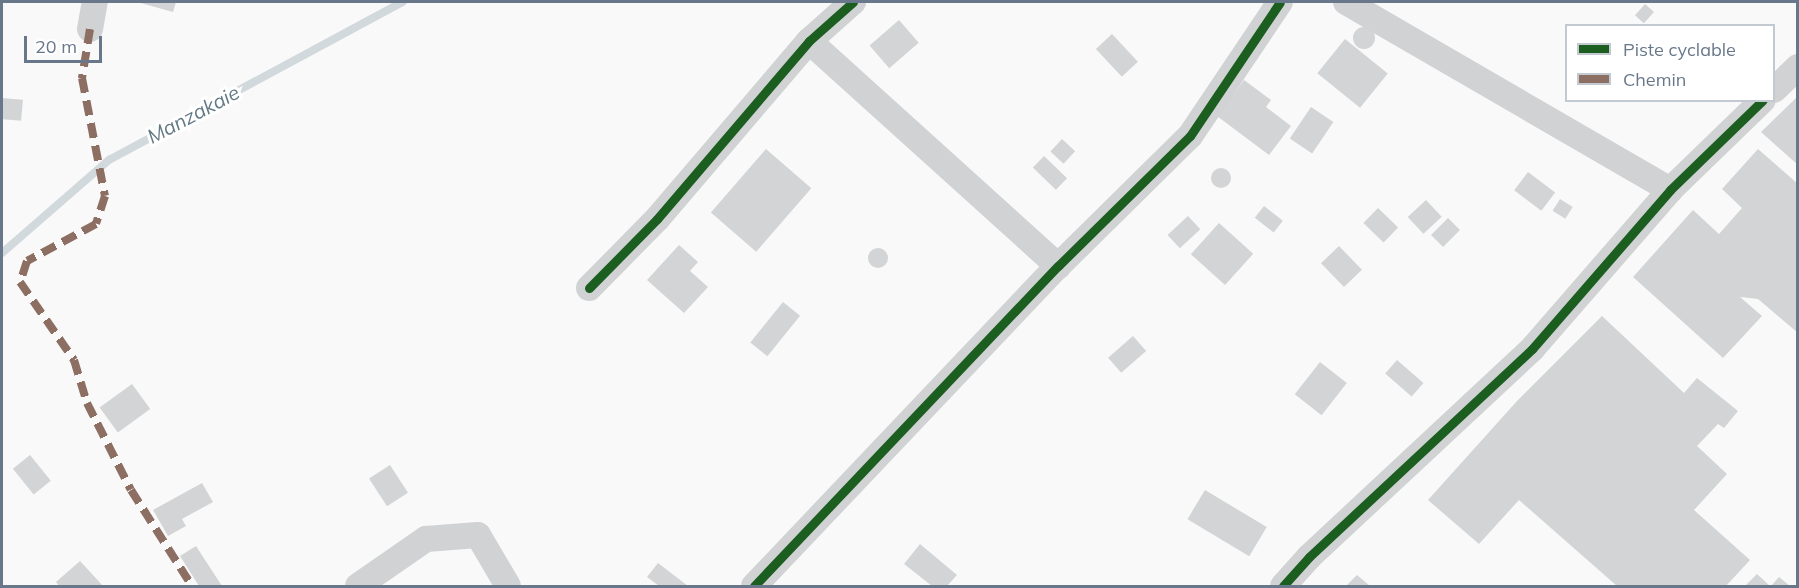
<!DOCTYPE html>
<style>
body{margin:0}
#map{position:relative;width:1799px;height:588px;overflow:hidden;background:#f9f9f9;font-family:Mulish,sans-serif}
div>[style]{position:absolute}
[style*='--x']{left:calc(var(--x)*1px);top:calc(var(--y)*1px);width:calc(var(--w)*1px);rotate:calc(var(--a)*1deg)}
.stream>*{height:8px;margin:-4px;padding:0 4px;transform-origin:4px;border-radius:4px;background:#d2d9dd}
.building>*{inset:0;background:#d2d4d5;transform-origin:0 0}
.round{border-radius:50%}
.minor>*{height:26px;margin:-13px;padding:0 13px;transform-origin:13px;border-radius:13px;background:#d1d2d4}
.quiet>*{height:8px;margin-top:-4px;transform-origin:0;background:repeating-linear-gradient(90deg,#8d6e63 0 15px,transparent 0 23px)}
.cycleway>*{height:9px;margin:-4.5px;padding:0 4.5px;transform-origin:4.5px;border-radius:4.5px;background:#1b5e20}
span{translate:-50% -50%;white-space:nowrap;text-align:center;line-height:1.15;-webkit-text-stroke:6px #fff;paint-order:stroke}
.water-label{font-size:20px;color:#637984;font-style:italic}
.frame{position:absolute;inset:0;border:3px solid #68788a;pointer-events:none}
.legend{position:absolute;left:1565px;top:24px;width:210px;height:78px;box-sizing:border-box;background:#fff;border:2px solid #c3c9d0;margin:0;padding:8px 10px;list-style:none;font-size:18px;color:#68788a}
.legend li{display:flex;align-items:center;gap:12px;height:30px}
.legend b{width:30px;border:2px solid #c3c9d0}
.scale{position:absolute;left:24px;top:36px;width:78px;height:27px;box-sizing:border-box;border:3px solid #68788a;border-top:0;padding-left:8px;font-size:18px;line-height:21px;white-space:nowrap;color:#68788a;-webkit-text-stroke:4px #fff;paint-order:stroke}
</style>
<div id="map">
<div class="stream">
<div style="--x:2;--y:253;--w:142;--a:-41"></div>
<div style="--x:109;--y:160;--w:334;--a:-28.3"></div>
</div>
<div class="building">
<div style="clip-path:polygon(137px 2px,176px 2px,173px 12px)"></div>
<div style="left:1645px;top:4px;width:12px;height:15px;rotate:42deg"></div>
<div style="left:899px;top:20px;width:30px;height:39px;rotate:49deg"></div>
<div class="round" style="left:1353px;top:27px;width:22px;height:22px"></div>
<div style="left:1112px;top:34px;width:38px;height:22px;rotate:47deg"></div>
<div style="left:1345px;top:39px;width:55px;height:44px;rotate:39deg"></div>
<div style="clip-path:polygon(1244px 80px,1271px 100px,1266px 107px,1291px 126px,1269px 155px,1217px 116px)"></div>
<div style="clip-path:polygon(1798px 96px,1798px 165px,1761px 132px)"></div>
<div style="left:2px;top:98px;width:21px;height:21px;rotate:5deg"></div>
<div style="left:1311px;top:107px;width:27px;height:38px;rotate:34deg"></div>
<div style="left:1062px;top:139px;width:18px;height:17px;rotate:43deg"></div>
<div style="left:766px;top:149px;width:60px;height:84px;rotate:41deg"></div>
<div style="clip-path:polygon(1758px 149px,1798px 184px,1798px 333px,1758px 299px,1740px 297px,1762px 316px,1723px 358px,1633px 277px,1693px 210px,1719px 234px,1742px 208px,1722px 189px)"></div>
<div style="left:1044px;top:156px;width:32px;height:16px;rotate:44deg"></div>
<div class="round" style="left:1211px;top:168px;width:20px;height:20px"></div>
<div style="left:1528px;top:172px;width:34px;height:23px;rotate:37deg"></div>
<div style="left:1560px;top:199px;width:15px;height:14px;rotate:32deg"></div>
<div style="left:1426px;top:200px;width:23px;height:25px;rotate:47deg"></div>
<div style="left:1264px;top:206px;width:24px;height:15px;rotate:38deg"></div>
<div style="left:1378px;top:208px;width:28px;height:21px;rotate:44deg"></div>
<div style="left:1188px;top:216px;width:18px;height:28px;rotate:47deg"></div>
<div style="left:1448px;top:218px;width:17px;height:24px;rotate:45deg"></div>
<div style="left:1219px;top:223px;width:46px;height:42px;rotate:42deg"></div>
<div style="clip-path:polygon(679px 245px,698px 262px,690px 271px,708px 287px,684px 313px,647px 280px)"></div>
<div style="left:1339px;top:246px;width:33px;height:25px;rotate:46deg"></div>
<div class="round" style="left:868px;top:248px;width:20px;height:20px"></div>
<div style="left:783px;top:302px;width:22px;height:52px;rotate:39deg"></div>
<div style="clip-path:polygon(1602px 316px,1684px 393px,1697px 378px,1738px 411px,1724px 428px,1718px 424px,1697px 446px,1727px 474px,1694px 510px,1750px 560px,1726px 586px,1617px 586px,1519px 500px,1479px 544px,1428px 500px,1517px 401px)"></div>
<div style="left:1133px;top:336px;width:20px;height:33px;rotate:49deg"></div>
<div style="left:1397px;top:360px;width:35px;height:18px;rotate:41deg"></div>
<div style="left:1320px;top:362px;width:34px;height:41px;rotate:38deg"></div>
<div style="left:132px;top:384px;width:31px;height:40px;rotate:54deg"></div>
<div style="left:30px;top:455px;width:33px;height:22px;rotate:51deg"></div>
<div style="left:390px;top:465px;width:33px;height:25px;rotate:57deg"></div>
<div style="clip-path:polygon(202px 483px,213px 502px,182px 519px,186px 526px,168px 536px,153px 510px)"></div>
<div style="left:1205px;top:490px;width:72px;height:34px;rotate:31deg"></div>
<div style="clip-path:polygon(920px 544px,957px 575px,947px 586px,932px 586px,904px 564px)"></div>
<div style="clip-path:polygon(196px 546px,222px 586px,199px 586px,180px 556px)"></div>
<div style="clip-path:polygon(80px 561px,103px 586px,59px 586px,56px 582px)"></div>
<div style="clip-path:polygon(658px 563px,688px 586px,659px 586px,647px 577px)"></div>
<div style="clip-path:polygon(1757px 574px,1770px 586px,1745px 586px)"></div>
<div style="clip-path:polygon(1357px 575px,1370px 586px,1346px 586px)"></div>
<div style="clip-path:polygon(1779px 577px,1790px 586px,1771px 586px)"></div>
</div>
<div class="minor">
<div style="--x:1346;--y:2;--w:375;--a:30.1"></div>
<div style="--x:90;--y:29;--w:27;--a:-80"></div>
<div style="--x:809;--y:41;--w:336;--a:42.1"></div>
<div style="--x:1774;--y:90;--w:33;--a:-44"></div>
<div style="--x:589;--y:288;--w:97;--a:-45.4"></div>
<div style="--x:657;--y:219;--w:234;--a:-49.5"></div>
<div style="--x:809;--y:41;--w:59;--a:-41.6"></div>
<div style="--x:358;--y:586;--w:83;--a:-34.7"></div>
<div style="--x:426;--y:539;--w:52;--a:-4.4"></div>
<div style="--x:478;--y:535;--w:59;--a:59.5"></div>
<div style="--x:754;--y:586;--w:441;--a:-46.5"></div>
<div style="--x:1058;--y:266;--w:185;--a:-44.6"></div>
<div style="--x:1190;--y:136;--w:161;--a:-56.1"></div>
<div style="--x:1283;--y:586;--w:39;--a:-48"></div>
<div style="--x:1309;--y:557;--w:305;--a:-43"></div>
<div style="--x:1532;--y:349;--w:211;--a:-49"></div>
<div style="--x:1670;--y:190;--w:129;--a:-44.1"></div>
</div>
<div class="quiet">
<div style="--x:90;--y:29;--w:50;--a:99.3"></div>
<div style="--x:82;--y:78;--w:120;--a:79"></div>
<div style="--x:105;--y:196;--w:29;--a:108"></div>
<div style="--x:96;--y:224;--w:78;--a:151.8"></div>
<div style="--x:27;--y:261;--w:22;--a:108"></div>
<div style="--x:20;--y:282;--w:95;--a:55.3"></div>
<div style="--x:74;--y:360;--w:45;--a:73.2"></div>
<div style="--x:87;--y:403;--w:97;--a:63.2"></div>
<div style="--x:131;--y:490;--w:114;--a:57.6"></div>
</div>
<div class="cycleway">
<div style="--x:589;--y:288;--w:97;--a:-45.4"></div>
<div style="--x:657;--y:219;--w:234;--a:-49.5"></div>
<div style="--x:809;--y:41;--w:59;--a:-41.6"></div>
<div style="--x:754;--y:586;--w:441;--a:-46.5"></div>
<div style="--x:1058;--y:266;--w:185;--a:-44.6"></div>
<div style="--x:1190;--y:136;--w:161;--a:-56.1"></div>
<div style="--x:1283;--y:586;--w:39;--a:-48"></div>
<div style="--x:1309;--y:557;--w:305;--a:-43"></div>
<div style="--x:1532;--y:349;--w:211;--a:-49"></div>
<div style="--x:1670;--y:190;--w:129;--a:-44.1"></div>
</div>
<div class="water-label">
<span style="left:193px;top:114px;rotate:-28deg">Manzakaie</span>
</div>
<div class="frame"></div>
<ul class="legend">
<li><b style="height:8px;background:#1b5e20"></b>Piste cyclable</li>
<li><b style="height:8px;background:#8d6e63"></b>Chemin</li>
</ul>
<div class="scale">20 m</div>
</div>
